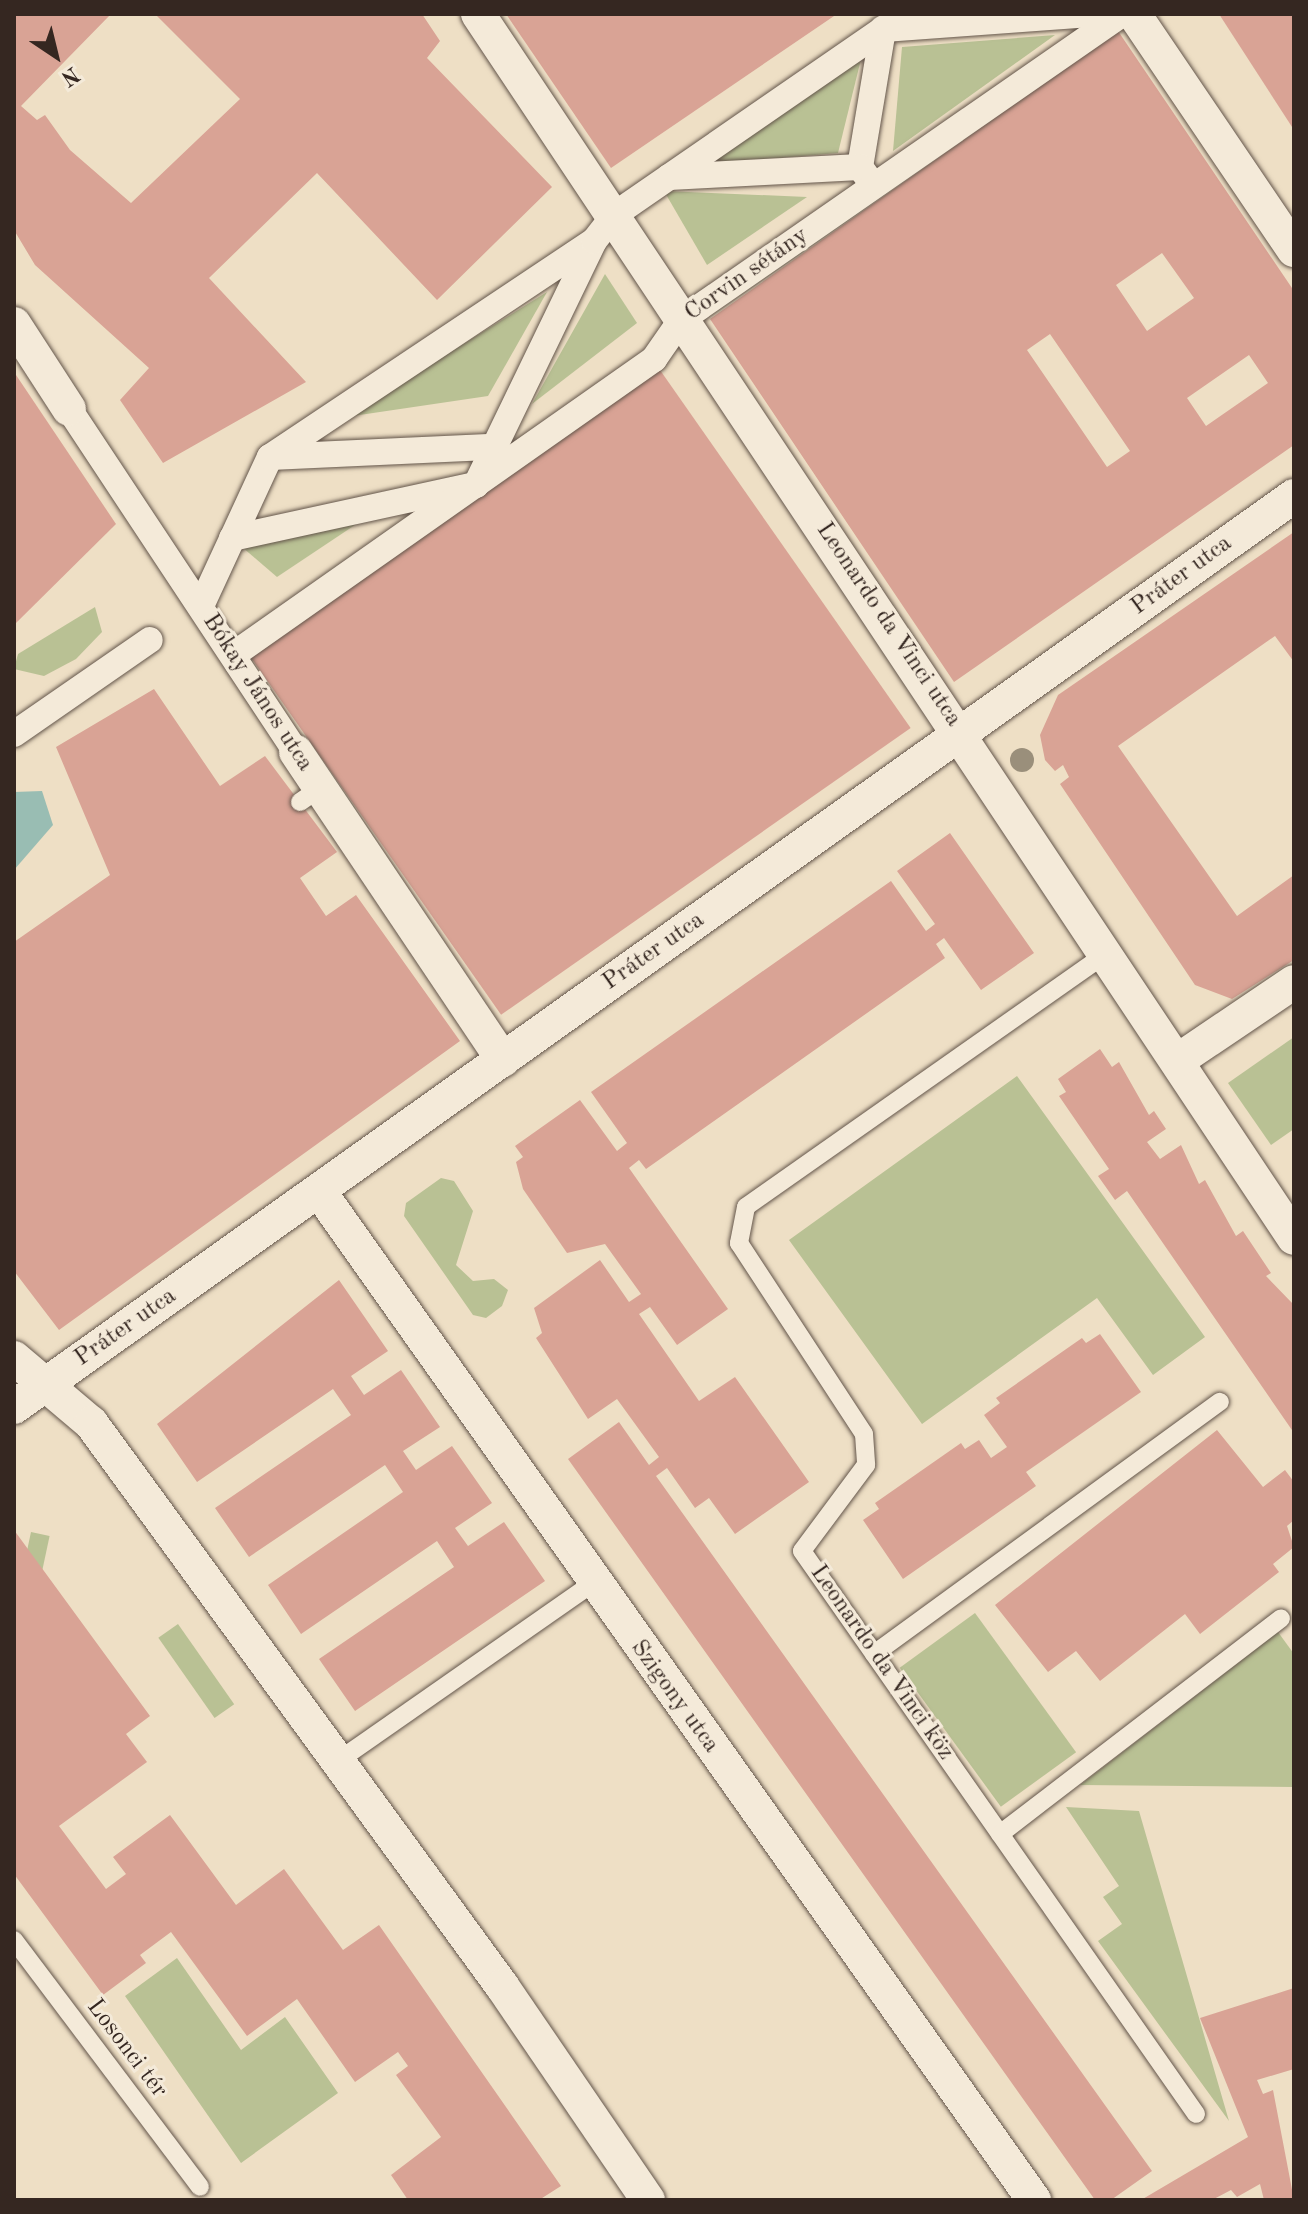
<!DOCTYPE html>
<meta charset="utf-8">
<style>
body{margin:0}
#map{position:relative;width:1308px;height:2214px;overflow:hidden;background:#eedfc5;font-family:"Old Standard TT",serif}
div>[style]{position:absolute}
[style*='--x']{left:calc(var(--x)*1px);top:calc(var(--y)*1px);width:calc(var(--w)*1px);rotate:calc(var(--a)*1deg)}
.green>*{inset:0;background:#b9c194;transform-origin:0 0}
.water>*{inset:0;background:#99bdb3}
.building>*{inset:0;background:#d9a395;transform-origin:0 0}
.roads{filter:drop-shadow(0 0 2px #63554a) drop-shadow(0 0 2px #63554a)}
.service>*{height:18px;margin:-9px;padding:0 9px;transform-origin:9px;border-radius:9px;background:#f4ead9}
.pedestrian>*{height:26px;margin:-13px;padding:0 13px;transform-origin:13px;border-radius:13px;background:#f4ead9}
.minor>*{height:34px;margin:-17px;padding:0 17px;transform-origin:17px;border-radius:17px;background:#f4ead9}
.trees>*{width:24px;height:24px;margin:-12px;border-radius:50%;background:#9a8f7b}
span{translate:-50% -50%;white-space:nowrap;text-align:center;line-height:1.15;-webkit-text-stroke:6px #f4ead9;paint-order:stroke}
.street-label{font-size:24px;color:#352721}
.frame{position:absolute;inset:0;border:16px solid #352721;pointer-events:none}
.north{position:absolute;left:16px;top:16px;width:80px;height:80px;-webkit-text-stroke:6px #f4ead9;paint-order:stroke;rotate:145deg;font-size:22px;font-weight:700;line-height:32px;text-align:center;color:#352721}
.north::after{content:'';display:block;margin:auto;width:28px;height:36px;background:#352721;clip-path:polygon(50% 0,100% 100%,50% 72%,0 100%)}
</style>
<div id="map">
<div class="green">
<div style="clip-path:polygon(1055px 35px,893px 151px,902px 47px)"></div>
<div style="clip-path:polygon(863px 51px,838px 153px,699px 165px)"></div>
<div style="clip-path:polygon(664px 191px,807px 197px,707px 265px)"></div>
<div style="clip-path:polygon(605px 274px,637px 323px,532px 404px)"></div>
<div style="clip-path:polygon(547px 292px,488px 396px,346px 417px)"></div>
<div style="clip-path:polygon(364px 519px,277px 577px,242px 547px)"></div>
<div style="clip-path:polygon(95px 607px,102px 632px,76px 659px,44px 676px,14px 669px,18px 654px)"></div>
<div style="clip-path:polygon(1294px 1037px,1294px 1129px,1271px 1145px,1228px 1083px)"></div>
<div style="clip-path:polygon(1017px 1076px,1205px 1337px,1153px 1375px,1097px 1298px,922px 1424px,789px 1240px)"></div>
<div style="clip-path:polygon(441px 1178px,454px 1181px,473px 1211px,456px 1265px,473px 1281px,494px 1279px,508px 1290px,502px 1306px,486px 1318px,473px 1315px,404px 1216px,406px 1203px)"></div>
<div style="left:31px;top:1532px;width:19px;height:229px;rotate:12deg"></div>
<div style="left:975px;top:1613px;width:172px;height:93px;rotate:54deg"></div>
<div style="left:178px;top:1624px;width:98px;height:24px;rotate:55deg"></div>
<div style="clip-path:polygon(1278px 1632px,1294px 1654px,1294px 1787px,1080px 1785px)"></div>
<div style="clip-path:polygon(1066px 1807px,1139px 1811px,1229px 2121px,1098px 1941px,1122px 1924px,1103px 1897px,1119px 1886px)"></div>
<div style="clip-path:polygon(177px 1958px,241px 2050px,285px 2017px,338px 2093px,241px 2163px,125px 1996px)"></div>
</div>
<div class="water">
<div style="clip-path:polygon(42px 791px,53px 825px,14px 870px,14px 792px)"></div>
</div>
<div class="building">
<div style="clip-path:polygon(14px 14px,111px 14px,21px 106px,37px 120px,45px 115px,70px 150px,131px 203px,240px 99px,155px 14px,422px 14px,440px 41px,427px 58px,552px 187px,437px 300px,317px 173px,209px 278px,306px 382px,163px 463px,120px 400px,149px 368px,35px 265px,14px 230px)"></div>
<div style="clip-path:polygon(506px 14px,837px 14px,611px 168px)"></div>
<div style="clip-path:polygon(1219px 14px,1294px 14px,1294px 130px)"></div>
<div style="clip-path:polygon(evenodd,1118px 31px,1294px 291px,1294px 445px,954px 682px,710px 319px,1118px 31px,1162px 253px,1194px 298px,1147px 331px,1116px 285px,1162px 253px,1118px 31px,1050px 334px,1130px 451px,1107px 467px,1027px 350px,1050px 334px,1118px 31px,1249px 355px,1268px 383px,1206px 426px,1187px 398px,1249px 355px)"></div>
<div style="left:660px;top:370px;width:437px;height:500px;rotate:55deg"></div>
<div style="clip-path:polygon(14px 372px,116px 524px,14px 625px)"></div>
<div style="clip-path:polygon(1294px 532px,1294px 662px,1275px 636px,1118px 746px,1237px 916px,1294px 875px,1294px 960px,1232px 999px,1195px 985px,1060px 784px,1069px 777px,1063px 765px,1055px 771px,1045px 760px,1040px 735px,1058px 695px)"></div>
<div style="clip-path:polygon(154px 689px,220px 786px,265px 756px,337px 852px,300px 878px,326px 916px,356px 895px,460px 1041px,59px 1330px,14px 1271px,14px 942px,110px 875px,56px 747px)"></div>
<div style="clip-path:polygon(950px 833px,1034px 953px,981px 990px,944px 938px,936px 944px,945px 958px,646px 1169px,639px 1160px,629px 1168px,728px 1309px,677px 1345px,650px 1307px,639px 1314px,699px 1401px,735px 1377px,809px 1482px,735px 1534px,709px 1498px,695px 1508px,667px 1468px,656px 1476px,1152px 2171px,1111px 2200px,1095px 2200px,568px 1459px,619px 1422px,649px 1465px,659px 1457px,617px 1399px,588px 1419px,536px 1338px,542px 1333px,534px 1308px,600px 1260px,629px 1302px,641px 1294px,605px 1244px,567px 1253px,523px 1189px,516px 1162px,523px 1157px,515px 1146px,580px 1100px,617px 1151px,627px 1143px,591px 1092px,891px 881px,926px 931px,935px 924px,897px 871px)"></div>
<div style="clip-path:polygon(1100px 1049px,1112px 1067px,1119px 1062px,1149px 1115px,1154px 1111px,1166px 1129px,1147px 1142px,1160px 1159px,1181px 1145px,1199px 1184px,1205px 1180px,1236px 1236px,1243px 1231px,1271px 1273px,1266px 1276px,1294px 1305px,1294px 1433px,1127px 1191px,1115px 1200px,1098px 1176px,1109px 1169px,1059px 1096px,1066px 1092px,1058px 1079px)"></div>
<div style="clip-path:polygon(339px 1280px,388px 1351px,351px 1376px,364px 1395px,401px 1370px,440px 1427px,403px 1451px,416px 1470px,452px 1446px,492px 1503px,455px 1528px,468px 1546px,504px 1522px,545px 1581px,355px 1711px,319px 1659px,454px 1567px,437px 1541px,301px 1634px,268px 1585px,403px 1492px,385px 1465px,249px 1557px,215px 1508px,351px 1415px,333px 1389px,197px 1482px,157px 1424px)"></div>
<div style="clip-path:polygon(1100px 1334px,1141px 1392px,1026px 1472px,1036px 1486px,903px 1579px,863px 1520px,879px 1509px,875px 1503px,961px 1443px,965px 1449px,979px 1440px,991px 1458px,1007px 1447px,984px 1415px,1000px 1403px,996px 1398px,1082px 1338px,1086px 1343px)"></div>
<div style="clip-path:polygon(1217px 1430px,1263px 1487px,1285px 1470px,1294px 1482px,1294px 1520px,1287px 1526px,1294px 1547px,1273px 1564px,1279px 1572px,1200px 1634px,1185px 1614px,1100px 1681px,1076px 1651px,1048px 1672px,995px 1605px)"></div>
<div style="clip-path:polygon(14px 1530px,150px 1716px,126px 1734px,147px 1762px,59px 1826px,106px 1889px,126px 1874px,113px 1857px,170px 1815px,236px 1905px,284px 1869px,343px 1950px,379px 1925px,561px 2186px,539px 2200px,408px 2200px,391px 2175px,441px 2137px,396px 2075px,408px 2066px,398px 2052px,355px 2082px,297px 1999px,247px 2036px,171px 1932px,140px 1955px,146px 1963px,103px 1995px,14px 1874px)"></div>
<div style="clip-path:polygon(1294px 1988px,1294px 2069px,1257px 2080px,1263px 2094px,1273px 2090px,1294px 2200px,1264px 2200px,1260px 2184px,1237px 2197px,1231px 2190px,1212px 2200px,1141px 2200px,1248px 2137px,1200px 2018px)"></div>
</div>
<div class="roads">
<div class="service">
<div style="--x:300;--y:802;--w:24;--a:-35"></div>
<div style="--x:1107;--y:953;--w:441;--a:144.9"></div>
<div style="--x:746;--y:1207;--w:37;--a:101"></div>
<div style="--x:739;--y:1243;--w:228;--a:56.8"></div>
<div style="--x:864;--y:1434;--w:31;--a:86"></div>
<div style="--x:866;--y:1465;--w:107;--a:126.7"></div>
<div style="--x:802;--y:1551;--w:687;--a:55.01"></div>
<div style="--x:874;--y:1654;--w:428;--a:-36.1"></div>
<div style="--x:338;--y:1761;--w:310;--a:-34.9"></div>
<div style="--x:1000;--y:1834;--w:354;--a:-37.5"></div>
<div style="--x:14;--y:1940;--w:309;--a:53"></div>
</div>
<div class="pedestrian">
<div style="--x:860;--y:167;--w:140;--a:-80.5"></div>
<div style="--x:883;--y:29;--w:209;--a:-4.1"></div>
<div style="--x:669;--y:177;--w:191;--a:-3"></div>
<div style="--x:860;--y:167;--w:17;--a:54"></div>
<div style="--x:69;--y:409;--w:411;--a:56.5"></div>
<div style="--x:270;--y:457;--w:224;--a:-2.6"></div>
<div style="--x:232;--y:538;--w:250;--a:-12.3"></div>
<div style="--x:476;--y:485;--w:271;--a:-64.2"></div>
<div style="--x:201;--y:606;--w:164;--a:-65.2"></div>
<div style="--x:270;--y:457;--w:389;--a:-33.7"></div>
<div style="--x:594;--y:241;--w:33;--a:-52"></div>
<div style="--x:614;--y:215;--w:354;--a:-34.6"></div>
<div style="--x:233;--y:655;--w:515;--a:-35.11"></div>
<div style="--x:654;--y:359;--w:47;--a:-55.3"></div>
<div style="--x:681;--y:320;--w:537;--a:-34.76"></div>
<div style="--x:14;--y:734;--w:165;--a:-34.7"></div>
</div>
<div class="minor">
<div style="--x:478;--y:14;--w:1471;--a:56.31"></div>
<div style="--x:1134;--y:14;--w:285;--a:55.9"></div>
<div style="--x:14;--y:324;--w:101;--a:57.1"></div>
<div style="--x:296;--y:752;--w:371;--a:56.1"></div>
<div style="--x:1177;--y:1061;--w:141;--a:-34"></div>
<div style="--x:319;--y:1191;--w:1237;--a:54.68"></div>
<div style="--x:14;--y:1358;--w:101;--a:40.2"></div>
<div style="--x:91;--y:1423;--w:697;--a:53.87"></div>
<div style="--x:502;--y:1986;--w:259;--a:55.7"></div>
<div style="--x:14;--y:1407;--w:1571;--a:-35.44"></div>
</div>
</div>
<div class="trees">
<div style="left:1022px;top:760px"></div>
</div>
<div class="street-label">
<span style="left:747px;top:275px;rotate:-35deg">Corvin sétány</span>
<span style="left:1182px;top:576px;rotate:-36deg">Práter utca</span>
<span style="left:888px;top:625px;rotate:56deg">Leonardo da Vinci utca</span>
<span style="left:257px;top:693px;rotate:57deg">Bókay János utca</span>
<span style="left:654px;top:952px;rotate:-35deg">Práter utca</span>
<span style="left:126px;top:1328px;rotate:-35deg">Práter utca</span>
<span style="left:881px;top:1663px;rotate:55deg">Leonardo da Vinci köz</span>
<span style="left:674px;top:1697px;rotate:54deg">Szigony utca</span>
<span style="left:126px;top:2049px;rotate:53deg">Losonci tér</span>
</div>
<div class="frame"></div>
<div class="north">N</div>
</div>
